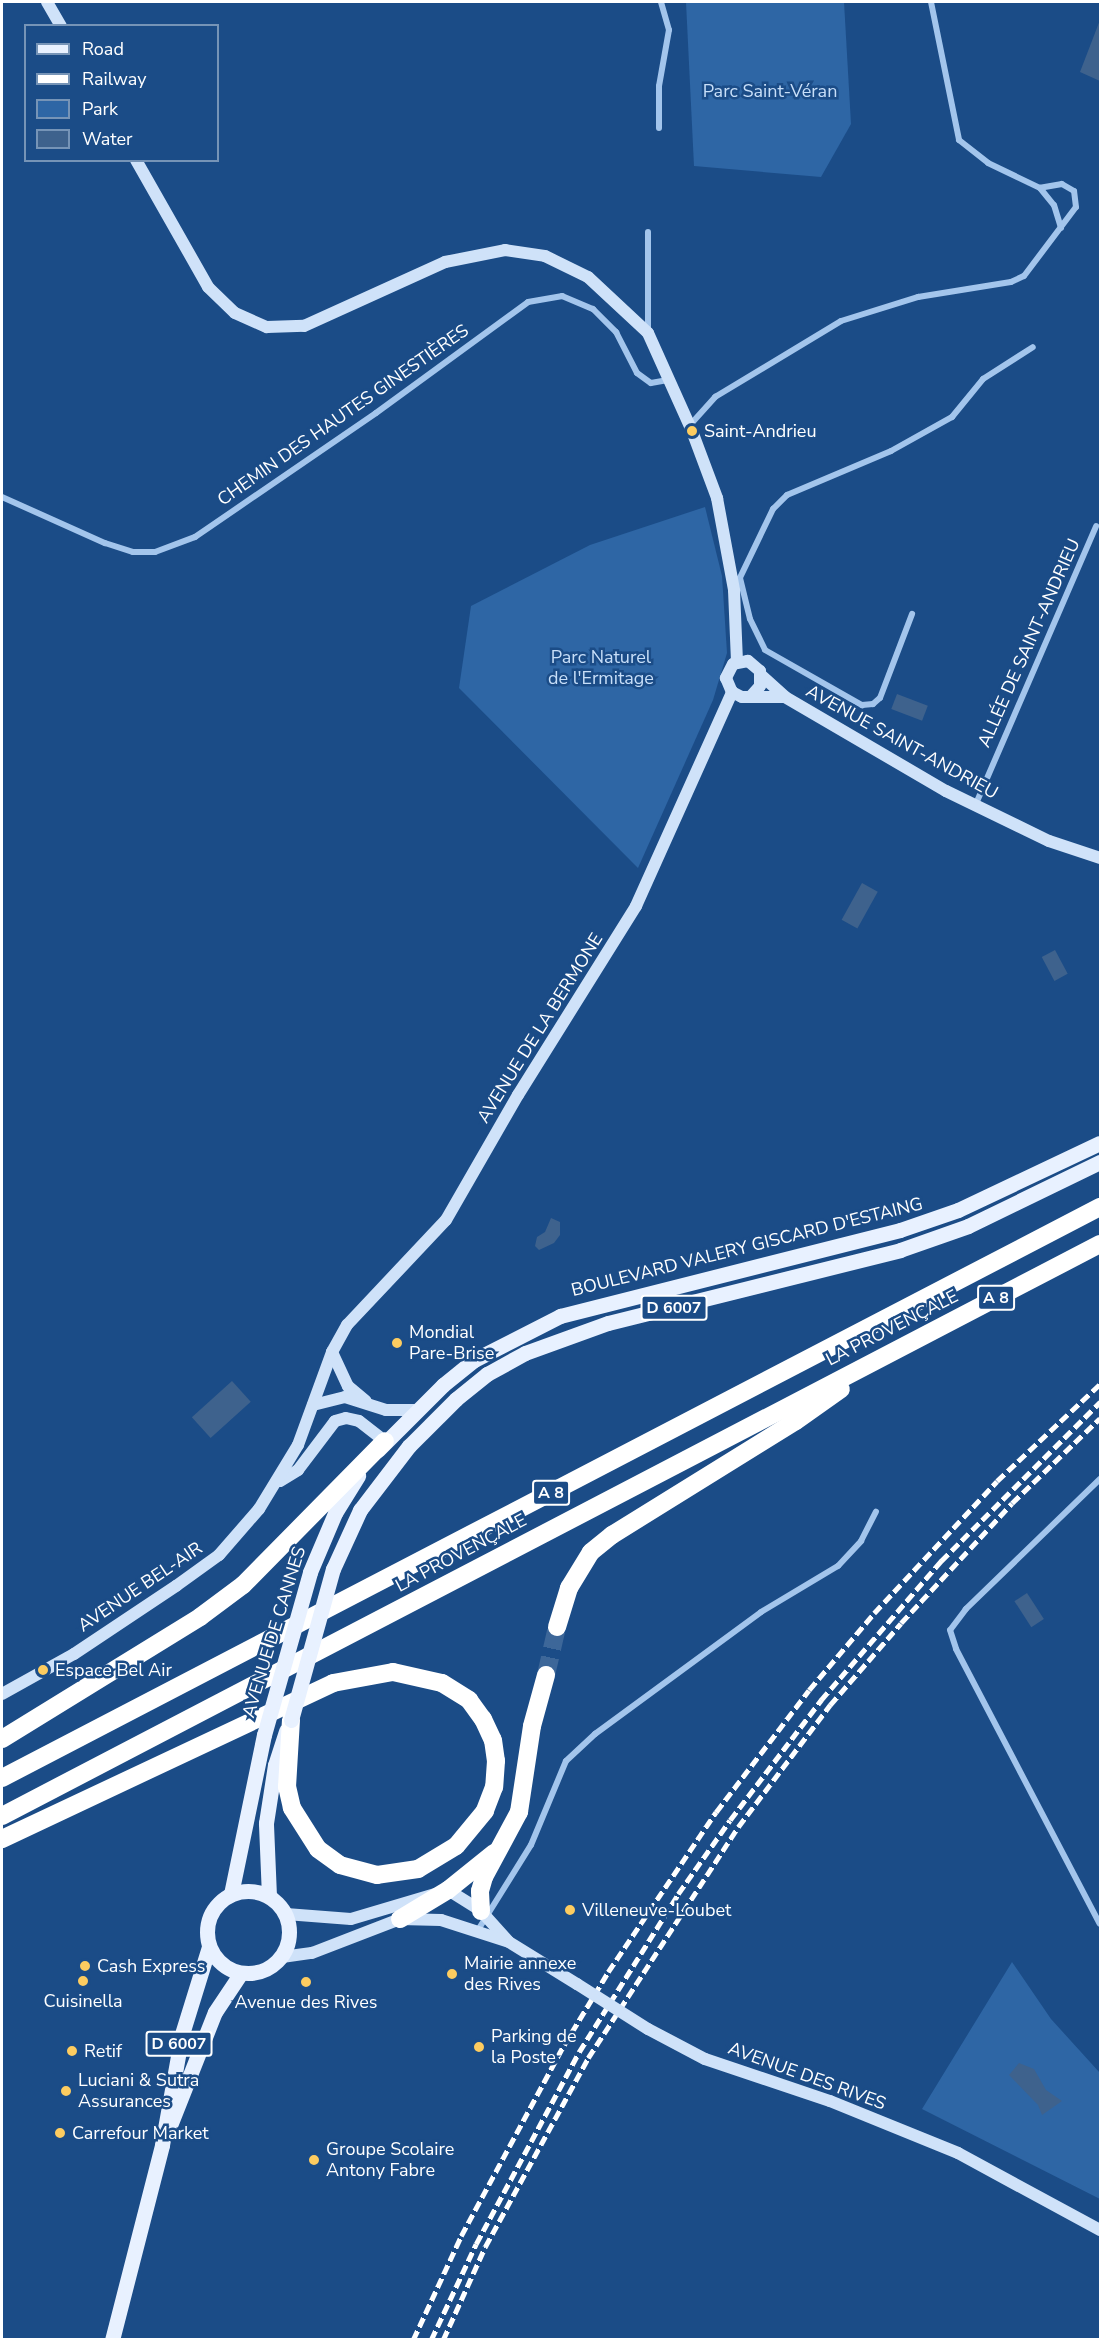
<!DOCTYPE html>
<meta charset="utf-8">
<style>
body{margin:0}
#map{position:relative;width:1102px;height:2341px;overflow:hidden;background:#1b4c87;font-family:"Nunito Sans",sans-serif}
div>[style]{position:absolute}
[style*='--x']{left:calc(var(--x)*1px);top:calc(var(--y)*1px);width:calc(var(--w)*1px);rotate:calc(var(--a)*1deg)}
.green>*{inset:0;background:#2e66a5}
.water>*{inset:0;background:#3e628d;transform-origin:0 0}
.highway-tunnel>*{height:18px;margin-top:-9px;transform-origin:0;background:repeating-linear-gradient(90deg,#3d6799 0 18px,transparent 0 27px)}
.street>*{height:6px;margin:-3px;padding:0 3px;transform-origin:3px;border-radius:3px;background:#a3c5ec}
.secondary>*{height:12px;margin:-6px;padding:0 6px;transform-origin:6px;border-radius:6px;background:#cfe2f9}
.primary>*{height:15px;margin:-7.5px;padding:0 7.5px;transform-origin:7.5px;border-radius:7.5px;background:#e8f1ff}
.primary>.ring{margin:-7.5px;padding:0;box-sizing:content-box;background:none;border:15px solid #e8f1ff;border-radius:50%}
.highway>*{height:18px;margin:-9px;padding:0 9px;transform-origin:9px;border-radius:9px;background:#fff}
.rail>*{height:4.5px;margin-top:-2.25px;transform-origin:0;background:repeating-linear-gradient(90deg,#fff 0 10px,transparent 0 14.5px)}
.secondary-bridge>*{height:12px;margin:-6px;padding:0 6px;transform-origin:6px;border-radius:6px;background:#cfe2f9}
.primary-bridge>*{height:15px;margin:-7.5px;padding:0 7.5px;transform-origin:7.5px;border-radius:7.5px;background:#e8f1ff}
.dots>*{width:16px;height:16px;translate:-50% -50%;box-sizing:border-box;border:3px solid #1b4c87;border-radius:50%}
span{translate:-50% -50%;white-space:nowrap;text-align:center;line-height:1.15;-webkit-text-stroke:5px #1b4c87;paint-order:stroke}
.shield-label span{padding:2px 4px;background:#1b4c87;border:2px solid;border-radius:4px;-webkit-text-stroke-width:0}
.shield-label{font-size:16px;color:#fff;font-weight:700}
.park-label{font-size:18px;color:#c8dff9}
.street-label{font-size:18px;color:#fff}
.poi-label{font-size:18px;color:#fff}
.left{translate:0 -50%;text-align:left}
.frame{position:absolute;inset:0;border:3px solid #fff;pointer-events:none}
.legend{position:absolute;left:24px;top:24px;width:195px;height:138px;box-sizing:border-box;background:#1b4c87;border:2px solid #7694b7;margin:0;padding:8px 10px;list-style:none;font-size:18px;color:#fff}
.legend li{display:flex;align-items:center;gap:12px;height:30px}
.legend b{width:30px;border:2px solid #7694b7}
</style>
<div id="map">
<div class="green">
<div style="clip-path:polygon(686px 2px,844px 2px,851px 124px,821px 177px,694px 166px)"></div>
<div style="clip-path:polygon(705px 507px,722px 576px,727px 653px,713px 700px,638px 868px,459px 688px,471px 606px,590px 545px)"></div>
<div style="clip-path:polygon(1012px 1962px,1051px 2019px,1100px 2073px,1100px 2199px,922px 2109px)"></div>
</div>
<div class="water">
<div style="clip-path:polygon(1100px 20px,1100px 81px,1080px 72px)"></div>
<div style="left:897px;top:694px;width:33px;height:16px;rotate:21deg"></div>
<div style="left:862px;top:883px;width:18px;height:42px;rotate:29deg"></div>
<div style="left:1055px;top:950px;width:27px;height:15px;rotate:62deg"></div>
<div style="clip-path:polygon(551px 1218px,560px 1222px,560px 1235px,554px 1243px,539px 1250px,535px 1246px,537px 1237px,545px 1232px)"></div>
<div style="left:232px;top:1381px;width:28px;height:54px;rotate:48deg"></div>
<div style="left:1027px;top:1593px;width:31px;height:15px;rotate:57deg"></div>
<div style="clip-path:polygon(1019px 2063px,1034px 2069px,1046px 2090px,1062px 2101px,1042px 2115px,1038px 2105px,1009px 2075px)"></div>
</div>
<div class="highway-tunnel">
<div style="--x:546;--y:1675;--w:49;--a:-77.1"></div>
</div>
<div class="street">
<div style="--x:931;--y:2;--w:141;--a:78.5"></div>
<div style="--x:959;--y:140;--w:37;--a:38"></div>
<div style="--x:988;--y:163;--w:58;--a:25.7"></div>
<div style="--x:1040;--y:188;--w:22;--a:51"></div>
<div style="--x:1054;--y:205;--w:24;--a:73"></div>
<div style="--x:659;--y:128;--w:42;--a:-90"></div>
<div style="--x:659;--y:86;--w:57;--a:-79.9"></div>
<div style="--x:669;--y:30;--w:29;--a:-106"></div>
<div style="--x:648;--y:232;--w:99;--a:90"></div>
<div style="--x:690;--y:425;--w:38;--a:-48"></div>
<div style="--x:715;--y:397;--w:147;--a:-31.1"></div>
<div style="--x:841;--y:321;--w:81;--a:-17.3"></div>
<div style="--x:918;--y:297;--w:94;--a:-9.2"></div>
<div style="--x:1011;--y:282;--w:14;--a:-25"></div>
<div style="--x:1024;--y:276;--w:86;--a:-53"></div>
<div style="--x:1076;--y:207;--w:16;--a:-97"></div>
<div style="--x:1074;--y:191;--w:14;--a:-150"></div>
<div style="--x:1062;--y:184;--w:22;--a:170"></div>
<div style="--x:2;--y:497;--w:113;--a:24.1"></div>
<div style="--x:105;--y:543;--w:29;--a:18"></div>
<div style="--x:133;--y:552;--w:22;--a:0"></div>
<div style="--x:155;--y:552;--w:43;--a:-20.6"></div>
<div style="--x:195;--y:537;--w:219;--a:-34.4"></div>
<div style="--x:376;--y:413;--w:188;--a:-36.1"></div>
<div style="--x:528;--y:302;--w:35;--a:-10"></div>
<div style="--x:562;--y:296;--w:34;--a:23"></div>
<div style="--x:593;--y:309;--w:33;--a:45"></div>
<div style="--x:616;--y:332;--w:46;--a:62.9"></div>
<div style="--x:637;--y:373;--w:17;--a:36"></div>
<div style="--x:651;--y:383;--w:17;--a:-10"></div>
<div style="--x:740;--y:578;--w:42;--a:76.3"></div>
<div style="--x:750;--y:619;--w:34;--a:64"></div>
<div style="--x:765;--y:650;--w:112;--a:29.6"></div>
<div style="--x:862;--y:705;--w:11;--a:-5"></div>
<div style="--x:873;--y:704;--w:9;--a:-41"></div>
<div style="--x:880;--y:698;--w:90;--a:-69.1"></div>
<div style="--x:735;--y:588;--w:88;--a:-64.3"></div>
<div style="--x:773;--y:509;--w:20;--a:-45"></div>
<div style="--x:787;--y:495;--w:113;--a:-22.9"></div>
<div style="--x:891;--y:451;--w:70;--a:-29.1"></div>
<div style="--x:952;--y:417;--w:49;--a:-50.8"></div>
<div style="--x:983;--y:379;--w:59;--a:-32.6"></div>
<div style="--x:975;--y:806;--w:305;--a:-66.6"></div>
<div style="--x:1100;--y:1479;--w:187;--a:135.9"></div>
<div style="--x:966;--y:1609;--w:26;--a:127"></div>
<div style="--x:950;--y:1630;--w:20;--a:72"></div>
<div style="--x:956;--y:1649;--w:310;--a:62.4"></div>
<div style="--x:478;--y:1930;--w:100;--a:-58.1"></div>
<div style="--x:531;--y:1845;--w:91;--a:-67.4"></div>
<div style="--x:566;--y:1761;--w:40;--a:-43"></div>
<div style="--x:595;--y:1734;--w:206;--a:-36.3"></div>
<div style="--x:761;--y:1612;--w:90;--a:-30.9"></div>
<div style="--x:838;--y:1566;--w:34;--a:-47"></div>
<div style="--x:861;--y:1541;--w:33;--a:-63"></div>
</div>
<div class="secondary">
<div style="--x:47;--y:2;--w:28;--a:60"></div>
<div style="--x:136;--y:160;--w:146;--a:60.4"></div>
<div style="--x:208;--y:287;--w:37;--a:44"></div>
<div style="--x:235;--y:313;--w:35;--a:24"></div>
<div style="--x:267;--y:327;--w:37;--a:-2"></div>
<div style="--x:304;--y:326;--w:155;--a:-24.4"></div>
<div style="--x:445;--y:262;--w:61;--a:-11.3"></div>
<div style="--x:505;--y:250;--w:40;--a:8.5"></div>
<div style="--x:545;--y:256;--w:48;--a:26"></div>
<div style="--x:588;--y:277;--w:82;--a:43"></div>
<div style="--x:648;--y:333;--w:107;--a:65.8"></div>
<div style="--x:692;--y:431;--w:72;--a:69.5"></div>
<div style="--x:717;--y:498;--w:94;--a:79.5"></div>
<div style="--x:734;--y:590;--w:72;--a:87.6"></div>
<div style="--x:762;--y:676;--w:31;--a:42"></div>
<div style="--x:785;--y:697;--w:186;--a:30.3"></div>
<div style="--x:946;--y:791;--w:114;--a:25.9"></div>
<div style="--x:1049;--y:841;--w:54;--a:18.4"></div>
<div style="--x:752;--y:695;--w:12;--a:-48"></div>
<div style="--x:760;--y:686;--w:15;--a:-90"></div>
<div style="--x:760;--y:671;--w:16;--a:-140"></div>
<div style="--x:748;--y:661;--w:15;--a:169"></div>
<div style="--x:733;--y:664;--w:16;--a:117"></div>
<div style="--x:726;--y:678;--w:15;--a:67"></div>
<div style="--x:732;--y:692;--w:11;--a:27"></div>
<div style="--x:742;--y:697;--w:42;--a:0"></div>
<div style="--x:332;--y:1352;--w:38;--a:65"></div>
<div style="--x:348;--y:1386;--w:23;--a:40"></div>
<div style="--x:313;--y:1405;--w:33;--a:-14"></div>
<div style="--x:345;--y:1397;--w:43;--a:17.6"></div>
<div style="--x:386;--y:1410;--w:30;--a:0"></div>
<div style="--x:280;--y:1481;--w:21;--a:-31"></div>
<div style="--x:298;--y:1470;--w:61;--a:-52.9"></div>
<div style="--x:335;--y:1421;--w:11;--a:-15"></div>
<div style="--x:346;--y:1418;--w:13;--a:13"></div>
<div style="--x:359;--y:1421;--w:33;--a:38"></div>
<div style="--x:2;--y:1694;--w:82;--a:-29.1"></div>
<div style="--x:74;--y:1654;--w:123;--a:-33.7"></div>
<div style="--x:176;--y:1586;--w:53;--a:-35.8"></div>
<div style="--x:219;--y:1555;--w:61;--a:-49"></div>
<div style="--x:259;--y:1509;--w:75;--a:-58.6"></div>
<div style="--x:298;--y:1445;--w:99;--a:-69.9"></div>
<div style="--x:332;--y:1352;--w:31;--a:-61"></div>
<div style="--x:347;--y:1325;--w:144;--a:-46.7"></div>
<div style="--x:446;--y:1220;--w:144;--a:-60.1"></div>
<div style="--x:518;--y:1095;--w:223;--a:-58"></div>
<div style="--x:636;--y:906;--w:235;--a:-65.8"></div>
<div style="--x:286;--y:1914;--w:65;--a:4.4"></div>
<div style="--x:351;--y:1919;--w:101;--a:-16.6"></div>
<div style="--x:448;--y:1890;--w:39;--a:32"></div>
<div style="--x:481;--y:1911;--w:40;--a:48"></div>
<div style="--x:282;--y:1957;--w:30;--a:-8"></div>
<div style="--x:312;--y:1953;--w:94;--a:-21.1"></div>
<div style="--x:400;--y:1919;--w:41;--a:1.4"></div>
<div style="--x:441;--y:1920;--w:71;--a:17.9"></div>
<div style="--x:509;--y:1942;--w:80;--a:31.7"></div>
<div style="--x:648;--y:2029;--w:64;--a:27.8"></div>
<div style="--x:705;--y:2059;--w:132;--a:18.6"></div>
<div style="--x:830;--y:2101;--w:138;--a:22.1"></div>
<div style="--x:958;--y:2153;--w:162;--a:28.5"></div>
</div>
<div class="primary">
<div style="--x:378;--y:1450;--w:92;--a:-45"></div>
<div style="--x:443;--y:1385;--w:40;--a:-39"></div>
<div style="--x:474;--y:1360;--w:97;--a:-27.1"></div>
<div style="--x:560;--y:1316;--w:351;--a:-14.2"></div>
<div style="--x:900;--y:1230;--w:61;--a:-19"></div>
<div style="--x:958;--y:1210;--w:157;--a:-25.3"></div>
<div style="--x:333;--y:1569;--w:65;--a:-65.4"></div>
<div style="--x:360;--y:1510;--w:81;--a:-52.6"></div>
<div style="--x:409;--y:1446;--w:66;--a:-45"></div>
<div style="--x:456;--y:1399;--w:40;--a:-39"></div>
<div style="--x:487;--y:1374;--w:43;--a:-28.9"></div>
<div style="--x:525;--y:1353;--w:88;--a:-19.9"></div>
<div style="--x:608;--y:1323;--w:301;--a:-14"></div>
<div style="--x:900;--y:1250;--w:72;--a:-19.4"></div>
<div style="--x:968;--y:1226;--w:147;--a:-25.9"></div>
<div style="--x:310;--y:1572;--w:64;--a:-67"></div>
<div style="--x:335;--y:1513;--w:44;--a:-58.1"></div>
<div class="ring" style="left:207px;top:1891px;width:67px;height:67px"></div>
<div style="--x:231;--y:1894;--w:162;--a:-78.3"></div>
<div style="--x:269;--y:1896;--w:73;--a:-92.4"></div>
<div style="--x:266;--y:1823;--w:59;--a:-81.2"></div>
<div style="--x:275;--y:1765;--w:36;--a:-72"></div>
<div style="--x:171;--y:2123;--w:119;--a:-68.4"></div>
<div style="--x:215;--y:2012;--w:47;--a:-56.3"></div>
<div style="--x:112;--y:2340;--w:201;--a:-75.6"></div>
<div style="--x:162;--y:2145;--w:113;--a:-79.8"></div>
<div style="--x:182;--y:2034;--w:91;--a:-72.8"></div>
</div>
<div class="highway">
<div style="--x:557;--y:1627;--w:41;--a:-72.9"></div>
<div style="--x:569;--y:1588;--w:42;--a:-58.6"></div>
<div style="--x:591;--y:1552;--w:27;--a:-39"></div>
<div style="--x:612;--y:1535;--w:216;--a:-31.8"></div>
<div style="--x:796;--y:1421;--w:55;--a:-35.4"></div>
<div style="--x:2;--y:1739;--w:233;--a:-31.6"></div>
<div style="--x:200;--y:1617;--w:54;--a:-36.7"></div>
<div style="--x:243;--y:1585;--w:202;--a:-45.4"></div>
<div style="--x:2;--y:1778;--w:1238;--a:-27.48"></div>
<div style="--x:2;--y:1816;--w:1238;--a:-27.52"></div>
<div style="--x:2;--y:1839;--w:366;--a:-25.2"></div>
<div style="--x:333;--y:1683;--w:61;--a:-10.4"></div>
<div style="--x:393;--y:1672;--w:50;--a:12.7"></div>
<div style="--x:442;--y:1683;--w:32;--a:32"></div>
<div style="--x:469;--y:1700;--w:24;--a:54"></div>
<div style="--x:483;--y:1719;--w:23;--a:65"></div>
<div style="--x:493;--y:1740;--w:21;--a:82"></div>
<div style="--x:496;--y:1761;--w:26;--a:94"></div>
<div style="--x:494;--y:1787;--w:26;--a:111"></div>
<div style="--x:485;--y:1811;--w:45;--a:129.6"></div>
<div style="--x:456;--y:1846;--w:44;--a:148.8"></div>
<div style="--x:418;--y:1869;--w:41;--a:171.7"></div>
<div style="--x:377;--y:1875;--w:38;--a:-165"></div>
<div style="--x:340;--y:1865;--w:27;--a:-144"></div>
<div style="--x:318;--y:1849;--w:49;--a:-122.4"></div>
<div style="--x:292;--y:1808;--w:22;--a:-103"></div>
<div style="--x:287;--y:1787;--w:67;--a:-86.6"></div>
<div style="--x:481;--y:1911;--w:20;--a:-93"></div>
<div style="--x:480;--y:1891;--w:15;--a:-74"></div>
<div style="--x:484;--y:1877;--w:74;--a:-61.7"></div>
<div style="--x:519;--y:1812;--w:87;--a:-81.4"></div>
<div style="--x:532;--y:1726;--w:53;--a:-74.6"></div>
<div style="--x:400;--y:1919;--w:56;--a:-31.1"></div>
<div style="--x:448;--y:1890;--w:59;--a:-38.8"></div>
</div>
<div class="rail">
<div style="--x:413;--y:2340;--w:115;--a:-65.2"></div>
<div style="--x:461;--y:2236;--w:217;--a:-61.7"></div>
<div style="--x:564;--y:2045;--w:85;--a:-58.9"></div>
<div style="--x:608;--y:1972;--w:193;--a:-56"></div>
<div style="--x:716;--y:1812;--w:153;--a:-52.7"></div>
<div style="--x:809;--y:1690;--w:101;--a:-49.8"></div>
<div style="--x:874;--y:1613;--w:180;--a:-47"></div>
<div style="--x:997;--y:1481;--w:141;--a:-43.3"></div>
<div style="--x:431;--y:2340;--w:106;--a:-64.9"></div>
<div style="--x:476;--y:2244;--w:218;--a:-61.8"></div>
<div style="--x:579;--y:2052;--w:186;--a:-57.9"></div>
<div style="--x:678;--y:1894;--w:90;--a:-54.9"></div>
<div style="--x:730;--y:1820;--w:151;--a:-52.8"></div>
<div style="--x:821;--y:1700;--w:184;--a:-49.2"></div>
<div style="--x:941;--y:1561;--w:225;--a:-45"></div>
<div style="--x:443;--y:2340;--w:102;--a:-65.7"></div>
<div style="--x:485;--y:2247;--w:215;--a:-61.4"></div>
<div style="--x:588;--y:2058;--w:275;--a:-57"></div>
<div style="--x:738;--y:1827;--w:153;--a:-53"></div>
<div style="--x:830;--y:1705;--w:108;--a:-49.1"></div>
<div style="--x:901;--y:1623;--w:163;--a:-47.2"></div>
<div style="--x:1012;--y:1503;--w:122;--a:-44"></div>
</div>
<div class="secondary-bridge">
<div style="--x:577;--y:1984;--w:84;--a:32.4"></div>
</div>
<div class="primary-bridge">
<div style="--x:291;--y:1720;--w:157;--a:-74.5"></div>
<div style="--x:264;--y:1735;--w:169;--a:-74.2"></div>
</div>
<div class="dots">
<div style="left:692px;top:431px;background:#fdcc60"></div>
<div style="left:397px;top:1343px;background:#fdcc60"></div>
<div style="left:43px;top:1670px;background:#fdcc60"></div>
<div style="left:570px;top:1910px;background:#fdcc60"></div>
<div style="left:85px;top:1966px;background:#fdcc60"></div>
<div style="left:452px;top:1974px;background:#fdcc60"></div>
<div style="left:83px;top:1981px;background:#fdcc60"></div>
<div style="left:306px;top:1982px;background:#fdcc60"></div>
<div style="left:479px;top:2047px;background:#fdcc60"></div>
<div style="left:72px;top:2051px;background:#fdcc60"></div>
<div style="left:66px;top:2091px;background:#fdcc60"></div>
<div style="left:60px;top:2133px;background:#fdcc60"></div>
<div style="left:314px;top:2160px;background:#fdcc60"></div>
</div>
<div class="shield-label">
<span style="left:996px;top:1298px">A 8</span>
<span style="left:674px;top:1308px">D 6007</span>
<span style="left:551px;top:1493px">A 8</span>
<span style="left:179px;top:2044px">D 6007</span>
</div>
<div class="park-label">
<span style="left:770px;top:91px">Parc Saint-Véran</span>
<span style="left:601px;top:668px">Parc Naturel<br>de l'Ermitage</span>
</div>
<div class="street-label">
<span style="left:343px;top:415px;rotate:-35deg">CHEMIN DES HAUTES GINESTIÈRES</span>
<span style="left:1029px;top:643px;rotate:-66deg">ALLÉE DE SAINT-ANDRIEU</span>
<span style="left:902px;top:742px;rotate:29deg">AVENUE SAINT-ANDRIEU</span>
<span style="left:540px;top:1028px;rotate:-58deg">AVENUE DE LA BERMONE</span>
<span style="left:747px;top:1247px;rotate:-14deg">BOULEVARD VALERY GISCARD D'ESTAING</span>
<span style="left:892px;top:1328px;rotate:-27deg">LA PROVENÇALE</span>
<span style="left:461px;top:1553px;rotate:-28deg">LA PROVENÇALE</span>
<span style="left:140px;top:1587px;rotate:-34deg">AVENUE BEL-AIR</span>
<span style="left:274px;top:1632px;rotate:-73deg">AVENUE DE CANNES</span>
<span style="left:807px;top:2076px;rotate:20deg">AVENUE DES RIVES</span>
</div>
<div class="poi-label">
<span class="left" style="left:704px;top:431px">Saint-Andrieu</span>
<span class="left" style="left:409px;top:1343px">Mondial<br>Pare-Brise</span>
<span class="left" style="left:55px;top:1670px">Espace Bel Air</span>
<span class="left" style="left:582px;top:1910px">Villeneuve-Loubet</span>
<span class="left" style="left:464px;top:1974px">Mairie annexe<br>des Rives</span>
<span class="left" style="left:97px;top:1966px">Cash Express</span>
<span style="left:83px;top:2001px">Cuisinella</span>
<span style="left:306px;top:2002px">Avenue des Rives</span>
<span class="left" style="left:491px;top:2047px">Parking de<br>la Poste</span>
<span class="left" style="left:84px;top:2051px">Retif</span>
<span class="left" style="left:78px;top:2091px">Luciani &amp; Sutra<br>Assurances</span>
<span class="left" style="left:72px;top:2133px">Carrefour Market</span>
<span class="left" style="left:326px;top:2160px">Groupe Scolaire<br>Antony Fabre</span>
</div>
<div class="frame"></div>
<ul class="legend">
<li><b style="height:8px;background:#e8f1ff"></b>Road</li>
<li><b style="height:8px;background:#fff"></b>Railway</li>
<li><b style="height:16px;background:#2e66a5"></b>Park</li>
<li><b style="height:16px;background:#3e628d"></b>Water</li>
</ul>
</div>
